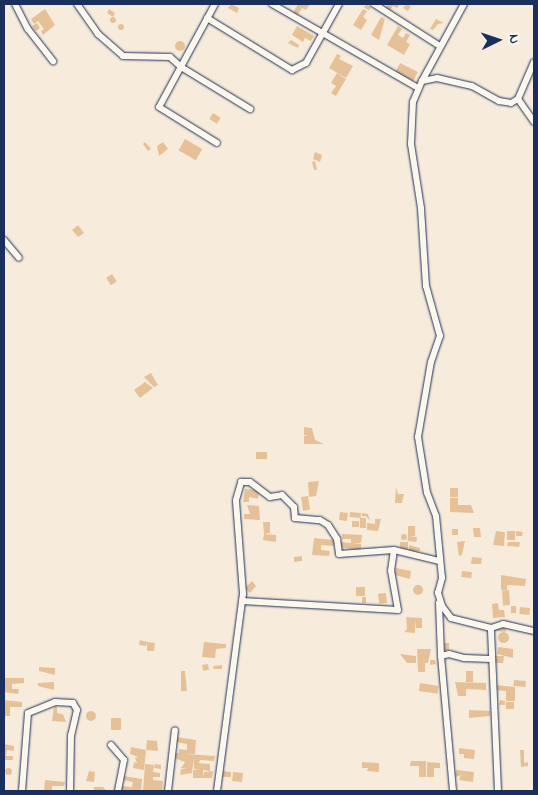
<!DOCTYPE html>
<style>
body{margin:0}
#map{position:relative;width:538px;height:795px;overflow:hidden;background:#f7ecdb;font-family:"Indie Flower",sans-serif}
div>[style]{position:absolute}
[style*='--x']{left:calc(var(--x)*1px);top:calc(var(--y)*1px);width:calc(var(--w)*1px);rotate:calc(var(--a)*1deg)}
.building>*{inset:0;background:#e6c197;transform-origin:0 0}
.round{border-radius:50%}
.roads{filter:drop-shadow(0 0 1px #1b2f5e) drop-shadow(0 0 1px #1b2f5e)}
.street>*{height:6px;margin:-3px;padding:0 3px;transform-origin:3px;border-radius:3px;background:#fbf7ec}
span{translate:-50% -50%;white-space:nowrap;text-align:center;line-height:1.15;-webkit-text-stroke:4px #fbf7ec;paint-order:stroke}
.frame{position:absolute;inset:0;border:5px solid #1b2f5e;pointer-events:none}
.north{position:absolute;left:473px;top:15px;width:50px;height:50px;-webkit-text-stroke:4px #fbf7ec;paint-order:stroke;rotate:86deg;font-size:14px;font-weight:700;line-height:20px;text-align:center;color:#1b2f5e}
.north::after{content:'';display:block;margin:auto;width:18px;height:22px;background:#1b2f5e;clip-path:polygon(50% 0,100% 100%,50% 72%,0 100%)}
</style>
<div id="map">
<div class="building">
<div style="clip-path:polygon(231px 4px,239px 8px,237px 13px,228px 8px)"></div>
<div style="clip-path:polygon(298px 4px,310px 4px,306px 10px,302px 8px,297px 16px,293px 13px)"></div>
<div style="left:366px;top:4px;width:6px;height:4px;rotate:31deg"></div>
<div style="clip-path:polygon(388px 4px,400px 4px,397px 8px,393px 6px,389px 12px,385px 9px)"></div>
<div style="clip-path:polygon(406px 4px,411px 6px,408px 11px,403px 8px)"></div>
<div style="clip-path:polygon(45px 9px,55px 25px,43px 35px,41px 31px,44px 29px,38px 21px,34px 24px,31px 19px)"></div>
<div style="clip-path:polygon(109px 9px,115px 13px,113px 17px,107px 13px)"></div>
<div style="clip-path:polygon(363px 9px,367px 11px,363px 17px,367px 20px,361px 30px,353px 25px)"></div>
<div style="clip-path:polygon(381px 17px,385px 19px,379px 40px,371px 35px)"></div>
<div class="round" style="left:110px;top:17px;width:6px;height:6px"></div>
<div style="clip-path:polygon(436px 19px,444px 23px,438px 24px,433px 30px,430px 29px)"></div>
<div style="clip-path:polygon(37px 23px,40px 28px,36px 31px,32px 26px)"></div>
<div class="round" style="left:118px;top:24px;width:6px;height:6px"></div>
<div style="clip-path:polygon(297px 26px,314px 36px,311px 41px,305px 38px,303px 42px,292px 35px)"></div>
<div style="clip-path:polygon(398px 26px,402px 29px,398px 35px,403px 38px,406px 33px,410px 35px,406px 42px,410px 44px,404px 55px,387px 45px)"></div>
<div style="clip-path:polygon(291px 40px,299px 45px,298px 48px,288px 43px)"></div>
<div class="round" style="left:175px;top:41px;width:10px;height:10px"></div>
<div style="clip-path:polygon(337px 54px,341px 56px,339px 59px,353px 66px,346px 78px,329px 68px)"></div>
<div style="left:400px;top:63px;width:20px;height:10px;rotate:27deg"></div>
<div style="clip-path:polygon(337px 73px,346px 79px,336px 96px,331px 93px,336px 86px,331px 83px)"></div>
<div style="left:213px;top:113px;width:9px;height:7px;rotate:32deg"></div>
<div style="left:185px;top:139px;width:20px;height:13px;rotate:30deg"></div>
<div style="clip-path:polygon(145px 142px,151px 149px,148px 151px,143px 144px)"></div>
<div style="clip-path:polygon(163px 142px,168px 149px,159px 156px,157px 146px)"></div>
<div style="clip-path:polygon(315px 152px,322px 155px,320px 162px,313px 159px)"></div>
<div style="clip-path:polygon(315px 161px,317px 170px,314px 170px,312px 162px)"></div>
<div style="clip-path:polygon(78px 225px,84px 233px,78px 237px,72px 230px)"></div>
<div style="left:112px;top:274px;width:9px;height:7px;rotate:58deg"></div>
<div style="clip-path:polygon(151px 373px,158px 385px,154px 387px,144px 377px)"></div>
<div style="clip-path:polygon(145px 382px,153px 388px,140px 398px,134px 390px)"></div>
<div style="clip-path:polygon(304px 427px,312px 428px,315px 440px,324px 444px,304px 444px,304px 436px,308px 436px,304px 435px)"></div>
<div style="left:256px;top:452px;width:11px;height:7px"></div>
<div style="clip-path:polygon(319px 481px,316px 496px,309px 497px,308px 482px)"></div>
<div style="clip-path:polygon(396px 487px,398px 494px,404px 494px,402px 503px,395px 503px)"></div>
<div style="left:450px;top:488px;width:8px;height:9px"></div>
<div style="clip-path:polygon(245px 489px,259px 490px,258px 499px,249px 497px,249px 502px,243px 502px)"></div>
<div style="left:308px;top:496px;width:14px;height:7px;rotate:82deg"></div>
<div style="clip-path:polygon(450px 498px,458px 498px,458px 505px,471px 505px,474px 513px,450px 512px)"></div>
<div style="clip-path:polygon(247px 505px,259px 506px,260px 520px,244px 519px,244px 514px,250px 514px)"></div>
<div style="left:340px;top:512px;width:8px;height:8px;rotate:7deg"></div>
<div style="left:350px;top:512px;width:11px;height:5px;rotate:5deg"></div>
<div style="clip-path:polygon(362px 513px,368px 514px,370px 521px,366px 516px,362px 516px)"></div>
<div style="left:360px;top:518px;width:6px;height:10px"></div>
<div style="clip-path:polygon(375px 519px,381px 519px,378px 531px,367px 530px,367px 523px,375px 524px)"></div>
<div style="left:352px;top:521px;width:7px;height:6px"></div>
<div style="clip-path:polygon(263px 522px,270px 522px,270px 533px,264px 534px)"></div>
<div style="left:408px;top:526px;width:7px;height:10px"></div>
<div style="clip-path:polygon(473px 528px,480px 528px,481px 537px,474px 537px)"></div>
<div style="left:452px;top:529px;width:6px;height:6px"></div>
<div style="clip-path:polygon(496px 531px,505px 532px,504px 546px,493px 545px)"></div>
<div style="left:515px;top:531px;width:9px;height:8px;rotate:90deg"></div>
<div style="clip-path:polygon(516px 531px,523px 532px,522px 536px,516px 536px)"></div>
<div style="clip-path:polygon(264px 534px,276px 535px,276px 542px,263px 540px)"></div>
<div style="clip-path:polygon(342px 534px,362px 535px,361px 543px,353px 543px,361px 544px,361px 551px,341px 547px,341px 542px,351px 543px,351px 539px,342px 539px)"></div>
<div class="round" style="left:401px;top:534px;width:6px;height:6px"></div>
<div style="left:408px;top:536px;width:9px;height:5px;rotate:6deg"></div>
<div style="clip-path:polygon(314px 538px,334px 540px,334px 546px,321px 545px,321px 550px,330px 551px,329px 556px,312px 555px)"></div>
<div style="clip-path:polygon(465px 541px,462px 555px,459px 556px,457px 542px)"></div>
<div style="left:400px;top:542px;width:8px;height:7px"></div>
<div style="clip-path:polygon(508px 542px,520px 542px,519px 547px,507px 546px)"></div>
<div style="clip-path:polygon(409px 545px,420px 548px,420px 551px,409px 551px)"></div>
<div style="clip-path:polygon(302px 556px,302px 561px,294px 562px,294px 557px)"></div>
<div style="clip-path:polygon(472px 557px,482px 558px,481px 564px,471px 564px)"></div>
<div style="clip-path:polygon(396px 568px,411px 571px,410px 579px,395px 575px)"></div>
<div style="left:462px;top:571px;width:10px;height:6px;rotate:6deg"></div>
<div style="clip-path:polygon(501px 575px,526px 579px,525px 586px,507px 585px,507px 590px,501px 590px)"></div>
<div style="clip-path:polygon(252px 581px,256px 586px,250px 593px,245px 588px)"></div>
<div class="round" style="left:413px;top:585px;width:10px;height:10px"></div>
<div style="left:356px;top:587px;width:9px;height:9px"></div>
<div style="left:509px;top:590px;width:15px;height:7px;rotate:86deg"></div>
<div style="left:386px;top:593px;width:10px;height:8px;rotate:84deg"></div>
<div style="left:362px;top:597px;width:4px;height:6px"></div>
<div style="clip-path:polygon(498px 603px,499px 610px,504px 610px,505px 617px,493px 618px,492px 604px)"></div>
<div style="left:511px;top:606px;width:5px;height:7px"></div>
<div style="left:520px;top:607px;width:10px;height:7px;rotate:6deg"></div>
<div style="clip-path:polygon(406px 617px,422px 618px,422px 628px,416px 628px,415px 620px,415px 633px,404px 632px,407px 629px)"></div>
<div style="left:497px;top:627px;width:9px;height:4px;rotate:6deg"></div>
<div class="round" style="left:497.5px;top:631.5px;width:11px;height:11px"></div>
<div style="clip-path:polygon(140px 640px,147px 642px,146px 646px,139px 645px)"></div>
<div style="clip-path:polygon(147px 642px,155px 643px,154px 651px,147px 651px)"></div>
<div style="clip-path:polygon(204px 642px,226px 644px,226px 648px,216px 649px,215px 658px,202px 657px)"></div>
<div style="left:444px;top:643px;width:5px;height:7px"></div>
<div style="clip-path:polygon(498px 647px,513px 649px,513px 658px,497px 654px)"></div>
<div style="clip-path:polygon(417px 649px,431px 649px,428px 663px,425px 663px,425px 672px,418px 672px)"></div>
<div style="clip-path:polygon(400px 654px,416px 656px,416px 663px,407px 663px)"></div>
<div style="clip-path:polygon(495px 656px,504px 656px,503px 663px,494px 663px)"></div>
<div style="clip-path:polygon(430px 660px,435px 660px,436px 664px,430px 665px)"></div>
<div style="left:208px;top:664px;width:6px;height:6px;rotate:81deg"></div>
<div style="clip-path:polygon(222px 665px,222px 669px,214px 669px,213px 666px)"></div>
<div style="clip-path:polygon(39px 667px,55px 668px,55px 675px,39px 671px)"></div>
<div style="clip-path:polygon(181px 671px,185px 671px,187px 691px,181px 691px)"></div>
<div style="left:466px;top:671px;width:7px;height:11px"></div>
<div style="clip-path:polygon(4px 678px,24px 678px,24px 683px,12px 684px,12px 689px,19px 689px,18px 694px,4px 692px)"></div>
<div style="left:514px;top:680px;width:12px;height:6px;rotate:5deg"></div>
<div style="clip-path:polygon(54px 682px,54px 690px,38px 686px,38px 683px)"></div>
<div style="clip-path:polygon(455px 682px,486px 683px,486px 690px,466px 689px,466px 696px,458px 696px)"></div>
<div style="left:420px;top:683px;width:19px;height:8px;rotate:9deg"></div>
<div style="clip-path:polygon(494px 685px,515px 687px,515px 701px,506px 701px,506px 691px,494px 690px)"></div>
<div style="clip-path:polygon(4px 700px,22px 702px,22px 707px,10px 707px,10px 716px,4px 716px)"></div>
<div style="clip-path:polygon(500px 700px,505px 701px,505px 705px,499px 705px)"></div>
<div style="left:506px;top:702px;width:8px;height:7px"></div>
<div style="clip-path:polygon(54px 707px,57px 707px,57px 713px,63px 714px,66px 722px,52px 721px)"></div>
<div style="clip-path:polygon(469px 710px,490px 711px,490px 716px,469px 718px)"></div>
<div class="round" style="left:86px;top:711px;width:10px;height:10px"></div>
<div style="left:111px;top:718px;width:10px;height:12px"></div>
<div style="clip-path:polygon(176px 737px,196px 740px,195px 754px,186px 754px,215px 756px,214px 761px,200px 760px,199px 763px,210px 764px,210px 771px,203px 770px,203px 778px,193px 778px,193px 770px,199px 770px,194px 769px,194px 758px,192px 773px,180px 775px,181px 769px,187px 769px,181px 768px,185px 762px,174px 758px,175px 753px,179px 753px,179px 749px,187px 750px,187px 744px,176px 742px)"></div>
<div style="clip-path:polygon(147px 740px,157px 741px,158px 751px,146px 750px,144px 770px,133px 768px,134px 762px,137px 763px,135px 758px,138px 757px,130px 754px,131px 747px,146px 750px)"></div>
<div style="clip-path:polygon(4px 744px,14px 746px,14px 751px,7px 750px,6px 756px,13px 756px,13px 760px,4px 760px)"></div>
<div style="clip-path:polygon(459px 748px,475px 750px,474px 759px,464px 758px,464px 754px,459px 754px)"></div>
<div style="clip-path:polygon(520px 750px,524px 750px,524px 763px,528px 762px,528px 766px,521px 767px)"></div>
<div style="clip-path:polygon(411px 761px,426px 761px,426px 777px,419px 777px,419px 766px,410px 766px)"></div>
<div style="clip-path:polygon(362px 762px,379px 763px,379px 772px,367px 771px,368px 768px,362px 768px)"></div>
<div style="clip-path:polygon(427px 762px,440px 763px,440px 768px,434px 768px,434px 777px,427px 777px)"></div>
<div style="clip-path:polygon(145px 764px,154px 765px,153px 772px,160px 773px,160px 777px,153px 777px,153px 780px,163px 781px,162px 791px,143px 791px)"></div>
<div style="clip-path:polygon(155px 764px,161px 765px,161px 769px,154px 768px)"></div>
<div class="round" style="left:4.5px;top:767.5px;width:7px;height:7px"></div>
<div style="clip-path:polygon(456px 770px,474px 772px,473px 782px,459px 780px,460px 776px,466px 774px,455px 777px)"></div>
<div style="clip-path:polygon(89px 771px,95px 772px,94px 782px,86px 781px)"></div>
<div style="clip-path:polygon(213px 771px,212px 778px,203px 778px,204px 772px)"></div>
<div style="clip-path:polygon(223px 771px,231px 772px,231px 777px,222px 777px)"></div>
<div style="left:233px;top:772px;width:10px;height:9px;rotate:6deg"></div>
<div style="clip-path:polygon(123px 776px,142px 779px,141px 791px,122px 791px,122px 786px,132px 787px,133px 782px,123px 780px)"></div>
<div style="clip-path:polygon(45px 780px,65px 782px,64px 786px,52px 786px,52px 791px,44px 791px)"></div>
<div style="clip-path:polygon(94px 787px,103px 787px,106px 790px,94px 791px)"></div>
</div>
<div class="roads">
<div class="street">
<div style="--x:15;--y:4;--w:28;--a:63"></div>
<div style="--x:28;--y:29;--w:41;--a:52"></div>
<div style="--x:77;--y:4;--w:37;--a:55"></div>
<div style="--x:98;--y:34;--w:33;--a:41"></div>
<div style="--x:123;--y:56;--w:47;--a:1.2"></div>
<div style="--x:170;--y:57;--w:15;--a:42"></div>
<div style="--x:181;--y:67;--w:81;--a:31.3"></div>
<div style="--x:215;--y:4;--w:117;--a:118.5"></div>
<div style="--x:159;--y:107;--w:68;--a:31.8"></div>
<div style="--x:272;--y:4;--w:168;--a:29.9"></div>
<div style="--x:374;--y:4;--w:78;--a:32.5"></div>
<div style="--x:207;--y:18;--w:100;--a:31.5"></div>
<div style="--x:292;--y:70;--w:16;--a:-27"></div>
<div style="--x:306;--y:63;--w:68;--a:-60.8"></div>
<div style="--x:422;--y:81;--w:88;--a:-61.4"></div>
<div style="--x:518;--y:99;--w:28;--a:55"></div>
<div style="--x:4;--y:240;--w:23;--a:50"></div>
<div style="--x:242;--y:601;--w:156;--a:3.3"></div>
<div style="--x:398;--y:610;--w:40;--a:-100"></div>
<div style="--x:391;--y:571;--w:21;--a:-82"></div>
<div style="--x:439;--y:603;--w:53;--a:87.8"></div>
<div style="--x:441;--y:656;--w:8;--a:-14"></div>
<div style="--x:449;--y:654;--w:16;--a:15"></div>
<div style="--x:464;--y:658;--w:27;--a:2"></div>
<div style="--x:491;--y:628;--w:41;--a:-166"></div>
<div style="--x:451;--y:618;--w:15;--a:-127"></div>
<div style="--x:442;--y:606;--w:14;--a:-107"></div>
<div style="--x:438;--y:593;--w:16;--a:-75"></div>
<div style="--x:442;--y:578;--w:62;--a:-95.5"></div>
<div style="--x:436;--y:516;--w:25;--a:-111"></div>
<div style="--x:427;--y:493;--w:57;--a:-99.1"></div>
<div style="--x:418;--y:437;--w:76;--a:-80.2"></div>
<div style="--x:431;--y:362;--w:28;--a:-71"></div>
<div style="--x:440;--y:336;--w:52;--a:-105.6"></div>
<div style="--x:426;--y:286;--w:78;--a:-93.7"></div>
<div style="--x:421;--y:208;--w:65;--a:-98.9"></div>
<div style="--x:411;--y:144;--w:42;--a:-87.3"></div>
<div style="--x:413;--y:102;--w:23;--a:-67"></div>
<div style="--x:422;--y:81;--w:15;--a:-11"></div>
<div style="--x:437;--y:78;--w:36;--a:13"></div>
<div style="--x:472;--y:86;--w:31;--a:29"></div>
<div style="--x:499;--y:101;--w:12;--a:9"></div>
<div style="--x:511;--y:103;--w:8;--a:-30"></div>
<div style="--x:518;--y:99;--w:40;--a:-66.6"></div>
<div style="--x:441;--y:656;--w:136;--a:84.9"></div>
<div style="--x:111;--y:745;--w:20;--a:49"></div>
<div style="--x:124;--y:760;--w:32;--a:101"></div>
<div style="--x:22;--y:791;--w:78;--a:-85.6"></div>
<div style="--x:28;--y:713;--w:29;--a:-22"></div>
<div style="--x:55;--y:702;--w:18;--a:3"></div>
<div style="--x:73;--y:703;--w:8;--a:60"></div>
<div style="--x:77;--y:710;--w:26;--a:103"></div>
<div style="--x:71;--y:735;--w:56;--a:91"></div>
<div style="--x:168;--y:791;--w:61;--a:-83.5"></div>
<div style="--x:217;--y:791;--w:199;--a:-82.5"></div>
<div style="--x:243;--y:594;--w:94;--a:-94.3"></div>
<div style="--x:236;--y:500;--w:19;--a:-74"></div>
<div style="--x:241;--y:482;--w:9;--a:0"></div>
<div style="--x:250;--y:482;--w:25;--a:37"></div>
<div style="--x:270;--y:497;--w:12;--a:-9"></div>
<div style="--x:282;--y:495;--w:17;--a:45"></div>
<div style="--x:294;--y:507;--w:11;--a:85"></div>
<div style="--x:295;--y:518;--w:25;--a:5"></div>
<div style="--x:320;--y:520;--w:9;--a:32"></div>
<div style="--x:328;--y:525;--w:17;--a:57"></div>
<div style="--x:337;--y:539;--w:15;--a:82"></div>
<div style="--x:339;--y:554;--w:55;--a:-4.2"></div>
<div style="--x:394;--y:550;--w:46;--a:13.7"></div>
<div style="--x:498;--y:791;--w:163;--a:-92.5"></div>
<div style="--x:491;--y:628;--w:13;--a:-18"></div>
<div style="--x:503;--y:624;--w:32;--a:13"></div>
</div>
</div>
<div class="frame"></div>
<div class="north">N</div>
</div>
